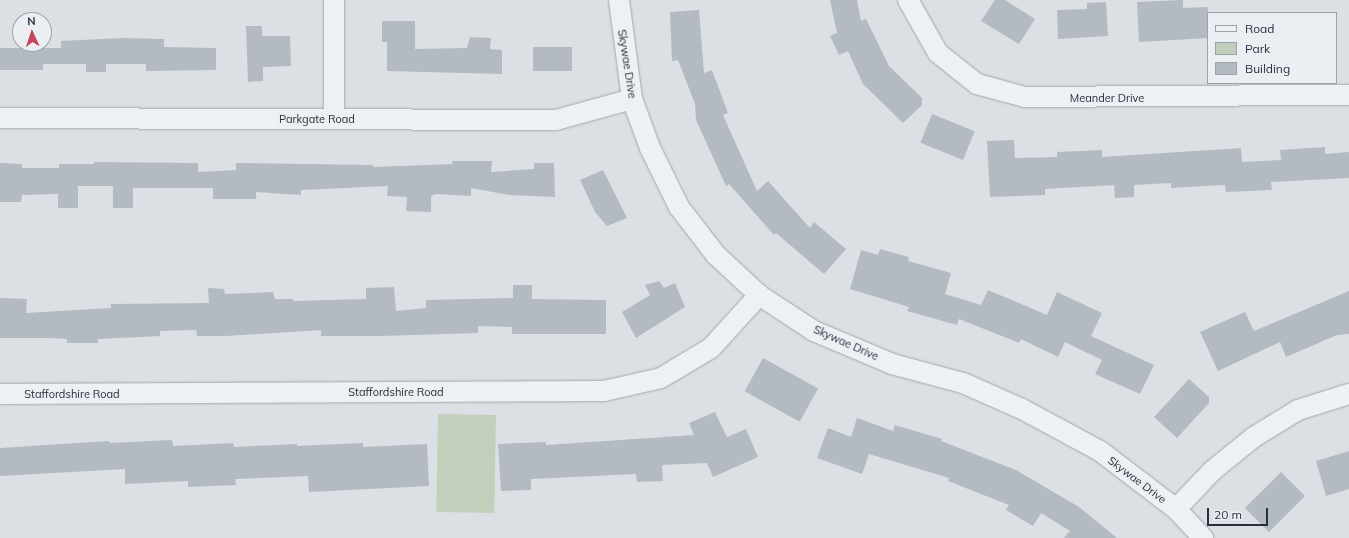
<!DOCTYPE html>
<style>
body{margin:0}
#map{position:relative;width:1349px;height:538px;overflow:hidden;background:#dce0e5;font-family:Mulish,sans-serif}
div>[style]{position:absolute}
[style*='--x']{left:calc(var(--x)*1px);top:calc(var(--y)*1px);width:calc(var(--w)*1px);rotate:calc(var(--a)*1deg)}
.green>*{inset:0;background:#c3cfbd;transform-origin:0 0}
.building>*{inset:0;background:#b3bac2;transform-origin:0 0}
.roads{filter:drop-shadow(0 0 1px #a2a7af) drop-shadow(0 0 1px #a2a7af)}
.street>*{height:20px;margin:-10px;padding:0 10px;transform-origin:10px;border-radius:10px;background:#eef1f4}
span{translate:-50% -50%;white-space:nowrap;text-align:center;line-height:1.15;-webkit-text-stroke:3.5px #ebeff3;paint-order:stroke}
.street-label{font-size:11px;color:#262f3b}
.legend{position:absolute;left:1207px;top:12px;width:130px;height:72px;box-sizing:border-box;background:#ebeff3;border:1px solid #9ca2a9;margin:0;padding:5px 7px;list-style:none;font-size:12px;color:#262f3b}
.legend li{display:flex;align-items:center;gap:8px;height:20px}
.legend b{width:20px;border:1px solid #9ca2a9}
.north{position:absolute;left:12px;top:12px;width:40px;height:40px;box-sizing:border-box;background:#ebeff3;border:1px solid #9ca2a9;border-radius:50%;rotate:357deg;font-size:11px;font-weight:700;line-height:16px;text-align:center;color:#262f3b}
.north::after{content:'';display:block;margin:auto;width:14px;height:18px;background:#c8445f;clip-path:polygon(50% 0,100% 100%,50% 72%,0 100%)}
.scale{position:absolute;left:1207px;top:508px;width:61px;height:18px;box-sizing:border-box;border:2px solid #262f3b;border-top:0;padding-left:5px;font-size:12px;line-height:14px;white-space:nowrap;color:#262f3b;-webkit-text-stroke:3px #ebeff3;paint-order:stroke}
</style>
<div id="map">
<div class="green">
<div style="left:438px;top:414px;width:58px;height:98px;rotate:1deg"></div>
</div>
<div class="building">
<div style="clip-path:polygon(830px 0,857px 0,861px 21px,866px 19px,889px 66px,922px 98px,922px 105px,903px 123px,863px 84px,848px 51px,839px 55px,830px 36px,837px 33px)"></div>
<div style="clip-path:polygon(995px 0,1005px 0,1035px 19px,1019px 44px,981px 21px)"></div>
<div style="clip-path:polygon(1183px 0,1183px 8px,1208px 7px,1208px 38px,1139px 42px,1137px 2px)"></div>
<div style="clip-path:polygon(1106px 2px,1108px 36px,1058px 39px,1057px 10px,1087px 9px,1087px 3px)"></div>
<div style="clip-path:polygon(699px 10px,704px 73px,712px 70px,728px 113px,723px 115px,757px 191px,768px 181px,810px 228px,814px 222px,846px 249px,824px 274px,776px 233px,774px 235px,729px 184px,726px 186px,696px 120px,695px 104px,678px 60px,672px 61px,670px 12px)"></div>
<div style="clip-path:polygon(382px 21px,415px 21px,415px 49px,467px 48px,470px 37px,491px 38px,490px 49px,502px 50px,502px 74px,387px 71px,387px 42px,382px 42px)"></div>
<div style="clip-path:polygon(246px 26px,262px 26px,262px 36px,290px 36px,291px 66px,263px 67px,263px 81px,248px 82px)"></div>
<div style="clip-path:polygon(122px 38px,164px 39px,164px 47px,216px 48px,216px 70px,146px 71px,146px 64px,106px 64px,106px 72px,86px 72px,86px 64px,43px 64px,43px 70px,0 70px,0 48px,61px 48px,61px 41px)"></div>
<div style="left:572px;top:47px;width:24px;height:39px;rotate:90deg"></div>
<div style="left:932px;top:114px;width:46px;height:31px;rotate:22deg"></div>
<div style="clip-path:polygon(1014px 140px,1015px 158px,1057px 157px,1057px 152px,1102px 150px,1102px 157px,1241px 148px,1242px 162px,1281px 160px,1280px 150px,1325px 147px,1325px 154px,1349px 152px,1349px 178px,1271px 182px,1272px 190px,1226px 192px,1225px 185px,1171px 188px,1171px 183px,1134px 185px,1134px 197px,1115px 198px,1114px 185px,1045px 189px,1045px 195px,990px 197px,987px 141px)"></div>
<div style="clip-path:polygon(452px 161px,492px 161px,491px 172px,534px 169px,534px 163px,554px 163px,555px 197px,509px 195px,471px 188px,471px 196px,436px 194px,431px 196px,431px 212px,406px 211px,407px 197px,387px 196px,388px 186px,301px 190px,301px 195px,256px 192px,256px 199px,213px 199px,213px 188px,133px 188px,133px 208px,113px 208px,113px 186px,78px 186px,78px 208px,58px 208px,58px 194px,22px 195px,21px 202px,0 202px,0 163px,22px 164px,22px 168px,59px 168px,59px 164px,94px 164px,94px 162px,198px 163px,198px 172px,236px 170px,236px 163px,373px 165px,373px 167px,453px 164px)"></div>
<div style="clip-path:polygon(603px 170px,627px 218px,607px 226px,595px 212px,580px 180px)"></div>
<div style="clip-path:polygon(880px 249px,909px 257px,908px 261px,951px 273px,945px 294px,981px 305px,988px 290px,1047px 315px,1057px 292px,1102px 313px,1091px 336px,1154px 365px,1140px 394px,1095px 374px,1102px 360px,1065px 342px,1058px 357px,1021px 339px,1019px 343px,959px 319px,957px 325px,907px 311px,909px 307px,850px 289px,861px 250px,878px 255px)"></div>
<div style="clip-path:polygon(659px 281px,664px 288px,675px 283px,685px 307px,636px 338px,622px 312px,650px 295px,645px 285px)"></div>
<div style="clip-path:polygon(513px 285px,532px 285px,532px 299px,606px 300px,606px 334px,512px 334px,512px 327px,478px 326px,478px 333px,380px 336px,321px 336px,321px 330px,226px 336px,197px 336px,196px 330px,160px 331px,160px 336px,98px 339px,98px 343px,67px 343px,67px 339px,48px 338px,0 338px,0 298px,27px 299px,26px 313px,111px 308px,111px 304px,209px 303px,208px 288px,224px 289px,225px 294px,273px 292px,275px 299px,293px 299px,293px 301px,366px 299px,366px 288px,394px 287px,396px 311px,426px 308px,426px 300px,513px 298px)"></div>
<div style="clip-path:polygon(1349px 291px,1349px 334px,1337px 335px,1286px 357px,1280px 342px,1218px 371px,1200px 332px,1245px 312px,1254px 331px)"></div>
<div style="left:763px;top:358px;width:63px;height:38px;rotate:29deg"></div>
<div style="clip-path:polygon(1189px 379px,1209px 397px,1209px 403px,1177px 438px,1154px 417px)"></div>
<div style="clip-path:polygon(715px 412px,727px 437px,746px 429px,758px 457px,713px 477px,707px 463px,662px 465px,663px 481px,637px 482px,636px 474px,531px 479px,531px 490px,501px 491px,498px 444px,546px 442px,546px 445px,694px 435px,689px 423px)"></div>
<div style="clip-path:polygon(857px 418px,893px 431px,895px 425px,942px 439px,941px 441px,1016px 470px,1079px 507px,1117px 538px,1064px 538px,1070px 531px,1041px 513px,1033px 526px,1006px 510px,1009px 505px,948px 481px,949px 478px,869px 454px,862px 474px,817px 458px,828px 428px,851px 437px)"></div>
<div style="clip-path:polygon(172px 440px,173px 446px,233px 443px,234px 447px,297px 444px,297px 446px,363px 443px,363px 447px,427px 444px,429px 486px,309px 492px,308px 476px,235px 479px,236px 485px,188px 487px,188px 481px,125px 484px,125px 469px,0 476px,0 448px,109px 441px,110px 443px)"></div>
<div style="clip-path:polygon(1349px 451px,1349px 489px,1326px 496px,1316px 461px)"></div>
<div style="left:1281px;top:472px;width:34px;height:51px;rotate:45deg"></div>
</div>
<div class="roads">
<div class="street">
<div style="--x:619;--y:0;--w:100;--a:82.5"></div>
<div style="--x:632;--y:99;--w:52;--a:69.8"></div>
<div style="--x:650;--y:148;--w:66;--a:63.8"></div>
<div style="--x:679;--y:207;--w:61;--a:52.4"></div>
<div style="--x:716;--y:255;--w:59;--a:42.9"></div>
<div style="--x:759;--y:295;--w:66;--a:33.2"></div>
<div style="--x:814;--y:331;--w:85;--a:22.9"></div>
<div style="--x:892;--y:364;--w:73;--a:15"></div>
<div style="--x:963;--y:383;--w:64;--a:23.8"></div>
<div style="--x:1022;--y:409;--w:89;--a:28.3"></div>
<div style="--x:1100;--y:451;--w:96;--a:37.3"></div>
<div style="--x:1176;--y:509;--w:40;--a:47"></div>
<div style="--x:908;--y:0;--w:61;--a:60.5"></div>
<div style="--x:938;--y:53;--w:50;--a:38.5"></div>
<div style="--x:977;--y:84;--w:50;--a:15.2"></div>
<div style="--x:1025;--y:97;--w:324;--a:-0.4"></div>
<div style="--x:0;--y:118;--w:556;--a:0.21"></div>
<div style="--x:556;--y:120;--w:79;--a:-15.4"></div>
<div style="--x:334;--y:118;--w:118;--a:-90"></div>
<div style="--x:0;--y:394;--w:604;--a:-0.28"></div>
<div style="--x:604;--y:391;--w:58;--a:-12.8"></div>
<div style="--x:661;--y:378;--w:58;--a:-31"></div>
<div style="--x:711;--y:348;--w:72;--a:-47.8"></div>
<div style="--x:1176;--y:509;--w:52;--a:-46.5"></div>
<div style="--x:1212;--y:471;--w:54;--a:-39"></div>
<div style="--x:1254;--y:437;--w:52;--a:-31.5"></div>
<div style="--x:1298;--y:410;--w:53;--a:-17.4"></div>
</div>
</div>
<div class="street-label">
<span style="left:627px;top:64px;rotate:81deg">Skywae Drive</span>
<span style="left:1107px;top:98px">Meander Drive</span>
<span style="left:317px;top:119px">Parkgate Road</span>
<span style="left:846px;top:343px;rotate:24deg">Skywae Drive</span>
<span style="left:396px;top:392px">Staffordshire Road</span>
<span style="left:72px;top:394px">Staffordshire Road</span>
<span style="left:1137px;top:480px;rotate:37deg">Skywae Drive</span>
</div>
<ul class="legend">
<li><b style="height:5px;background:#eef1f4"></b>Road</li>
<li><b style="height:11px;background:#c3cfbd"></b>Park</li>
<li><b style="height:11px;background:#b3bac2"></b>Building</li>
</ul>
<div class="north">N</div>
<div class="scale">20 m</div>
</div>
